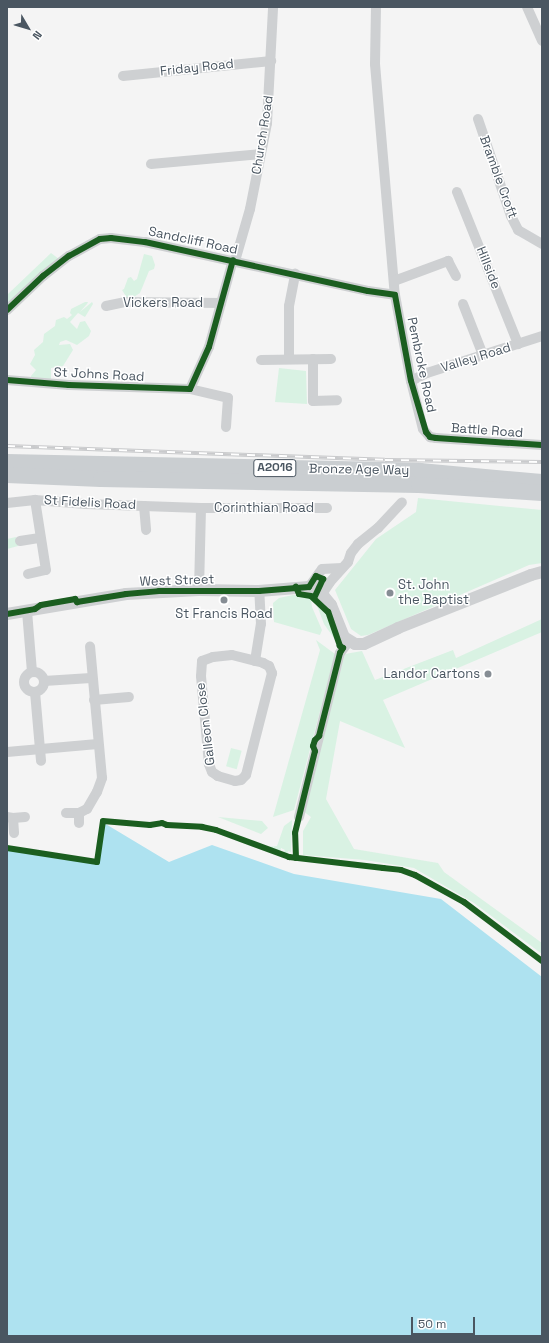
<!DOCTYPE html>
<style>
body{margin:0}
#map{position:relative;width:549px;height:1343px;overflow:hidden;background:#f4f4f4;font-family:"Space Grotesk",sans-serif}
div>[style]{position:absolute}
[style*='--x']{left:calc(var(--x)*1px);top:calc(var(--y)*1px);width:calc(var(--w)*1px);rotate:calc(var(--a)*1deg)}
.green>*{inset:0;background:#d9f2e3;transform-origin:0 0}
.water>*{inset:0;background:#aee2f0}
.minor>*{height:10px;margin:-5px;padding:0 5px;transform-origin:5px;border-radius:5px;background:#ced0d2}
.minor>.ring{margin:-5px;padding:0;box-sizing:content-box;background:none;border:10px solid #ced0d2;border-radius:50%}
.tertiary>*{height:12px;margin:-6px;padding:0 6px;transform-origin:6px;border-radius:6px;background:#ced0d2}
.primary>*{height:16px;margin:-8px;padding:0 8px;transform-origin:8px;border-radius:8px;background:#caced1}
.rail>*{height:4px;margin-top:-2px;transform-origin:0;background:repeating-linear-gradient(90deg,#fff 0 8px,#c9cacc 0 16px);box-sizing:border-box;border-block:1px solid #c9cacc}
.cycleway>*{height:6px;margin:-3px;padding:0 3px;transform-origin:3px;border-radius:3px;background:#1b5e20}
.dots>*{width:11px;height:11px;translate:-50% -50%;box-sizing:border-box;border:2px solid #fff;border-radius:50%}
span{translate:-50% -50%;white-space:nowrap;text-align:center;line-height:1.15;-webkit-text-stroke:3px #fff;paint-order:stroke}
.shield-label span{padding:1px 3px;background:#fff;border:1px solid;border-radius:3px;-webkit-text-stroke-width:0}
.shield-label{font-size:12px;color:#4a5661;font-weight:700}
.street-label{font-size:13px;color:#4a5661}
.poi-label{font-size:13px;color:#4a5661}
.left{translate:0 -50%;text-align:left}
.right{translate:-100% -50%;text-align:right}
.frame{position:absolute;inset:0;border:8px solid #4a5661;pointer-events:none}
.north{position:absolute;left:8px;top:8px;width:40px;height:40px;-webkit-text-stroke:3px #fff;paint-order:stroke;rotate:128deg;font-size:11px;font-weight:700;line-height:16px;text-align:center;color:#4a5661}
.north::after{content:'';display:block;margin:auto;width:14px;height:18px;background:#4a5661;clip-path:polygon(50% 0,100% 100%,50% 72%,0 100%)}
.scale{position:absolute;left:411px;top:1317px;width:64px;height:18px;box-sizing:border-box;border:2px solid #4a5661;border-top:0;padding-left:5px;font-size:12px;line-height:14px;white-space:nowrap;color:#4a5661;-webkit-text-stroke:3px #fff;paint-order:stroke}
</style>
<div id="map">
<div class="green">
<div style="clip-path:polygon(51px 253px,59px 259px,7px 306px,7px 295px)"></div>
<div style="clip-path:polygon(144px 254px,152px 256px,155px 265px,154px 269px,149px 271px,140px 293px,132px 298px,127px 298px,122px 290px,124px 289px,128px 278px,131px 277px,134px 281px,137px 279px)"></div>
<div style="clip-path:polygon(85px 302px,88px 302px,87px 304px,80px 312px,92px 302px,93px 304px,85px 317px,78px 313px,70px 322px,77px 329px,80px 322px,85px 321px,91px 331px,89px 336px,77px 345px,66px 340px,60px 342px,59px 345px,70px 344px,73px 350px,63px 366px,51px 368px,51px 380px,31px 380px,31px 376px,36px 370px,30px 364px,35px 355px,34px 350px,43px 342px,44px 334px,55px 326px,56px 320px,64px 317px,67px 319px,72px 315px,70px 313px,71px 309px)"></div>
<div style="clip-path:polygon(279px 368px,306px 371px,307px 404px,275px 402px)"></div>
<div style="clip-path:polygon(418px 498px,542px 510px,542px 563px,529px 565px,368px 635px,361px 636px,351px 629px,335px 590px,376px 539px,416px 512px)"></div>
<div style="clip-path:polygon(16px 537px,18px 546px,7px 549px,7px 539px)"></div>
<div style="clip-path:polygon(293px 595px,305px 596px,311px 599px,312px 607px,322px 630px,320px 635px,274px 622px,273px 603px,279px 598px)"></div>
<div style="clip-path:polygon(316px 603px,325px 611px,338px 644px,324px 624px)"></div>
<div style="clip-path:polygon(542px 619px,542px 632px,383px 700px,405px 748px,340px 721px,326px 799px,354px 849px,438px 863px,444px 872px,542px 943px,542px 954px,474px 903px,414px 868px,365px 860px,303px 855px,303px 831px,311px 817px,303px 811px,345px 654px,362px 651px,375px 680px,453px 650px,456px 658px)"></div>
<div style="clip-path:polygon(316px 640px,335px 654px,294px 810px,273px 817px,320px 650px)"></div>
<div style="left:231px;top:748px;width:11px;height:19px;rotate:15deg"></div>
<div style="clip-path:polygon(218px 817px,262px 821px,268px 828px,261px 834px)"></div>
<div style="clip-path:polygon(292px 820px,291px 852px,288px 851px,287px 855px,283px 853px,285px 850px,281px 848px,280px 852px,266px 847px,277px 846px,284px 826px)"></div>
</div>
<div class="water">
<div style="clip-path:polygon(104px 823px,169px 862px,212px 845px,294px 874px,441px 899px,542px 977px,542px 1336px,7px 1336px,7px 850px,98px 863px)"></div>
</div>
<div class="minor">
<div style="--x:376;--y:7;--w:57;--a:91"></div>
<div style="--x:375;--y:64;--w:232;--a:85.1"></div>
<div style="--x:395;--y:295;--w:87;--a:79.5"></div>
<div style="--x:411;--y:381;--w:49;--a:76"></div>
<div style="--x:423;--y:429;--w:11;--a:49"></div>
<div style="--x:430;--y:437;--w:6;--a:9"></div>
<div style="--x:436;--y:438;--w:106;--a:3.8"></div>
<div style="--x:527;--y:7;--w:37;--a:66"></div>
<div style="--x:123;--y:76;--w:149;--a:-5.8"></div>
<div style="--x:478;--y:119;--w:102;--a:71.2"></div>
<div style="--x:511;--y:216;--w:16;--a:63"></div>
<div style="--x:518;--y:230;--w:28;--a:30"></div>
<div style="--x:151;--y:164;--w:110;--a:-5.2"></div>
<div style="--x:457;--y:192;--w:164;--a:68.1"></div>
<div style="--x:235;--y:261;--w:54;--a:-73.9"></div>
<div style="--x:250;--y:209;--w:88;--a:-78.8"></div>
<div style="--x:267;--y:123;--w:116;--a:-87"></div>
<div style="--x:394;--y:281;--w:58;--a:-20.3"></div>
<div style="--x:448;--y:261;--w:17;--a:62"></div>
<div style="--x:463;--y:304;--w:55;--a:68.6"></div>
<div style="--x:106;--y:306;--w:19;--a:-12"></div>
<div style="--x:125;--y:302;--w:96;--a:0.6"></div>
<div style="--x:7;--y:310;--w:50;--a:-43.4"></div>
<div style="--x:43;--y:276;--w:33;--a:-38"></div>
<div style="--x:69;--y:256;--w:35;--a:-29"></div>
<div style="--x:100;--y:239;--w:11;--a:-5"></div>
<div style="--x:111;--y:238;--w:34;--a:7"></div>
<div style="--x:145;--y:242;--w:228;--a:12.4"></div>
<div style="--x:368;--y:291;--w:27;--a:8"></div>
<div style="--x:289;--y:359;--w:53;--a:-90"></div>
<div style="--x:289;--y:306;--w:33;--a:-79"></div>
<div style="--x:313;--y:359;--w:42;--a:90"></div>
<div style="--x:313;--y:401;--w:24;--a:-2"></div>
<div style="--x:261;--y:360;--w:70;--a:-0.8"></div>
<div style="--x:7;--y:380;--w:62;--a:4.6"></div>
<div style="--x:69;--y:385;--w:121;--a:1.9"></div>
<div style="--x:190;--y:389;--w:39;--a:13"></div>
<div style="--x:228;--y:398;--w:29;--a:94"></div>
<div style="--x:411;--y:381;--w:18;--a:-27"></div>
<div style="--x:427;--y:373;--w:121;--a:-17.8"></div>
<div style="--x:190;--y:389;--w:46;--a:-65.7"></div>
<div style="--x:209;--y:347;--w:90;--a:-74.6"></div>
<div style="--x:7;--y:503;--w:28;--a:-6"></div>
<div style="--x:35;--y:500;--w:51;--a:4.5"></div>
<div style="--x:86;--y:504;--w:115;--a:2"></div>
<div style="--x:201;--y:508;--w:126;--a:0"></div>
<div style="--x:144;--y:506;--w:24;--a:85"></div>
<div style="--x:20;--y:541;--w:20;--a:-9"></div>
<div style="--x:28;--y:574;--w:18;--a:-13"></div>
<div style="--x:46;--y:570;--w:71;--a:-98.9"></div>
<div style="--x:309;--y:587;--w:22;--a:-54"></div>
<div style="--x:322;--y:569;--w:20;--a:-3"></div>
<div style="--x:199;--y:590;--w:82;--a:-88.6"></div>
<div style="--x:322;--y:594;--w:14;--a:-56"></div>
<div style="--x:330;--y:582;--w:27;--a:-48"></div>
<div style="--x:348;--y:562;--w:9;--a:-72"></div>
<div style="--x:351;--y:553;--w:11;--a:-52"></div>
<div style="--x:358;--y:544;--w:26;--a:-39"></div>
<div style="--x:378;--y:528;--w:35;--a:-47"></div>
<div style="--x:27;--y:611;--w:61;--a:85.3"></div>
<div style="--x:232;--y:655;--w:32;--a:14"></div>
<div style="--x:263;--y:663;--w:7;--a:27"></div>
<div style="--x:269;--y:666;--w:8;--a:67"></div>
<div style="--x:272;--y:673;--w:105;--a:104.3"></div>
<div style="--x:246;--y:775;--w:7;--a:135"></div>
<div style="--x:241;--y:780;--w:6;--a:171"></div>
<div style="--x:235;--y:781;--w:18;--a:-164"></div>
<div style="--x:218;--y:776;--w:7;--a:-146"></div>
<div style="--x:212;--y:772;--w:9;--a:-111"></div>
<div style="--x:209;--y:764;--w:88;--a:-95.2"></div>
<div style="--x:201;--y:676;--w:15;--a:-86"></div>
<div style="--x:202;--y:661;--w:12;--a:-20"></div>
<div style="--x:213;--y:657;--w:19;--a:-6"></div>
<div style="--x:255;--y:661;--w:37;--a:-81"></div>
<div style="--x:261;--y:624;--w:33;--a:-93"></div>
<div class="ring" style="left:24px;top:672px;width:10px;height:10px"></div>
<div style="--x:44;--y:681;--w:47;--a:-3.7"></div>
<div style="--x:35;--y:692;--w:69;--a:85"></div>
<div style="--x:94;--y:700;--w:35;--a:-5"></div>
<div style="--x:7;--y:752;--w:91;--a:-5"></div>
<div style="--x:66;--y:813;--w:13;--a:0"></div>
<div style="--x:7;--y:817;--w:6;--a:9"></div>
<div style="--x:13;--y:818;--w:12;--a:-5"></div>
<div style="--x:299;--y:817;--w:169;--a:-76"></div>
<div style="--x:340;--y:653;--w:15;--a:-53"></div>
<div style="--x:13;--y:818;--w:15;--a:86"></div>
<div style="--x:79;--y:823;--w:10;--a:-90"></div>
<div style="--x:79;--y:813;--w:9;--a:-27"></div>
<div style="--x:87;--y:809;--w:20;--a:-60"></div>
<div style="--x:97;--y:792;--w:15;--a:-70"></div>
<div style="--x:102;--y:778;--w:132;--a:-95.2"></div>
</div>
<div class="tertiary">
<div style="--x:7;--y:614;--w:121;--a:-9.5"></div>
<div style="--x:126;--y:594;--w:73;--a:-3.1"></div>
<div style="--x:199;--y:590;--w:60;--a:1"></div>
<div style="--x:259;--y:591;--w:50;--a:-4.6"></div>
<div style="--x:309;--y:587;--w:15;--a:28"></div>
<div style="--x:322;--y:594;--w:14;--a:51"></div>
<div style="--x:331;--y:605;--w:35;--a:68"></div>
<div style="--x:344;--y:637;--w:13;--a:32"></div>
<div style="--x:355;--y:644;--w:9;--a:0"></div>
<div style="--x:364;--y:644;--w:38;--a:-25"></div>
<div style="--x:398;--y:628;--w:143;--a:-21.7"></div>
<div style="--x:531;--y:575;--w:11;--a:-15"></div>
</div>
<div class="primary">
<div style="--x:7;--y:462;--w:413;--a:1.2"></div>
<div style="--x:420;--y:471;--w:122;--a:5.2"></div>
<div style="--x:7;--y:475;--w:94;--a:2.4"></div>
<div style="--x:101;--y:479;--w:318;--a:1.1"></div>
<div style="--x:419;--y:485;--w:123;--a:3.7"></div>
</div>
<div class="rail">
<div style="--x:7;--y:446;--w:378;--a:2.1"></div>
<div style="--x:385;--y:460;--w:157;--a:0.7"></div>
</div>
<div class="cycleway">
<div style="--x:7;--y:310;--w:50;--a:-43.4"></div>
<div style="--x:43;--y:276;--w:33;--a:-38"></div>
<div style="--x:69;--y:256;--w:35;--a:-29"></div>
<div style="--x:100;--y:239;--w:11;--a:-5"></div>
<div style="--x:111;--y:238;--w:34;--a:7"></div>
<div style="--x:145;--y:242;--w:228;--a:12.4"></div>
<div style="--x:368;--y:291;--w:27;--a:8"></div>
<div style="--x:395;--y:295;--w:87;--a:79.5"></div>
<div style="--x:411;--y:381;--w:53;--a:73.6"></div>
<div style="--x:426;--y:432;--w:6;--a:51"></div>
<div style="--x:430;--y:437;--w:6;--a:9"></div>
<div style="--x:436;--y:438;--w:106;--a:3.8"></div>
<div style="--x:7;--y:380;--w:62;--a:4.6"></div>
<div style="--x:69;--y:385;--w:121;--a:1.9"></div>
<div style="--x:190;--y:389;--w:46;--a:-65.7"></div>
<div style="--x:209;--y:347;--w:90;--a:-74.6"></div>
<div style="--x:77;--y:602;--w:50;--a:-9.3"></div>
<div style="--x:126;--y:594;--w:33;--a:-5"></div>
<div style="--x:159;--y:591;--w:100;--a:0"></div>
<div style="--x:259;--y:591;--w:50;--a:-4.6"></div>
<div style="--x:309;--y:587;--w:13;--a:-58"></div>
<div style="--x:316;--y:576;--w:8;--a:23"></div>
<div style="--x:323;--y:579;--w:21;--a:115"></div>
<div style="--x:7;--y:614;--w:28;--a:-10"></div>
<div style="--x:35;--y:609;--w:7;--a:-34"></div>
<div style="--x:41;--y:605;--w:35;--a:-10"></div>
<div style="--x:75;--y:599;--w:4;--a:56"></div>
<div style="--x:7;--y:848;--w:91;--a:8.8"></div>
<div style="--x:97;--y:862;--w:41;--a:-81.7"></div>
<div style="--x:103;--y:821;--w:47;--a:4.9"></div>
<div style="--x:150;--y:825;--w:12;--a:-9"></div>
<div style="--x:162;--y:823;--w:5;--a:22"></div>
<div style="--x:167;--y:825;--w:35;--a:3"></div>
<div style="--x:202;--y:827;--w:14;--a:12"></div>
<div style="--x:216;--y:830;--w:78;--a:20.3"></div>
<div style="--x:289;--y:857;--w:95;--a:6.7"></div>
<div style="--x:383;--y:868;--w:18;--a:6"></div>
<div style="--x:401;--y:870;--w:15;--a:20"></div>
<div style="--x:415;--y:875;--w:56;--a:28.9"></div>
<div style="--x:464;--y:902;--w:98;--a:37.1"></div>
<div style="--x:296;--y:858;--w:25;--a:-92"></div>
<div style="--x:295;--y:833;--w:84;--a:-76.3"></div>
<div style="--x:315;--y:751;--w:5;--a:-112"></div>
<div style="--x:313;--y:746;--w:6;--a:-72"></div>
<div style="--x:315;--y:740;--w:6;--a:-45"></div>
<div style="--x:319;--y:736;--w:86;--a:-75.8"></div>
<div style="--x:340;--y:653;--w:6;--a:-59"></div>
<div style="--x:343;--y:648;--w:4;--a:-146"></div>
<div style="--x:340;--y:646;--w:36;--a:-109"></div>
<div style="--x:328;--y:612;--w:23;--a:-137"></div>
<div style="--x:311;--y:596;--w:12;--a:-171"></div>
<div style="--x:299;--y:594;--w:8;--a:-113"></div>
</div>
<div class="dots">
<div style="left:390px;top:593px;background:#868d94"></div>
<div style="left:224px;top:600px;background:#868d94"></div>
<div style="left:488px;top:674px;background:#868d94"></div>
</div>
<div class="shield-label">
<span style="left:275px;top:468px">A2016</span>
</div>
<div class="street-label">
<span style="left:197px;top:68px;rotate:-6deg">Friday Road</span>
<span style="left:263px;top:135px;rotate:-81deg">Church Road</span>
<span style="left:498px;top:177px;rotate:70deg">Bramble Croft</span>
<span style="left:193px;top:241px;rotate:12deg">Sandcliff Road</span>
<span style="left:488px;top:268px;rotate:68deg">Hillside</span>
<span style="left:163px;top:303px">Vickers Road</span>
<span style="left:476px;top:358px;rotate:-17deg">Valley Road</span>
<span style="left:421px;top:365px;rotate:78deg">Pembroke Road</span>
<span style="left:99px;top:375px;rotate:3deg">St Johns Road</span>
<span style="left:487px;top:431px;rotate:4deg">Battle Road</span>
<span style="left:359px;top:470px;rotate:1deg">Bronze Age Way</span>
<span style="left:90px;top:503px;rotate:3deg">St Fidelis Road</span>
<span style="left:264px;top:508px">Corinthian Road</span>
<span style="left:177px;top:581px;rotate:-2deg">West Street</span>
<span style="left:206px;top:724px;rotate:-97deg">Galleon Close</span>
</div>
<div class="poi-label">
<span class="left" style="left:398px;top:593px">St. John<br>the Baptist</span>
<span style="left:224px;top:614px">St Francis Road</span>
<span class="right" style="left:480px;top:674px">Landor Cartons</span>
</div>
<div class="frame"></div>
<div class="north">N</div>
<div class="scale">50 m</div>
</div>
